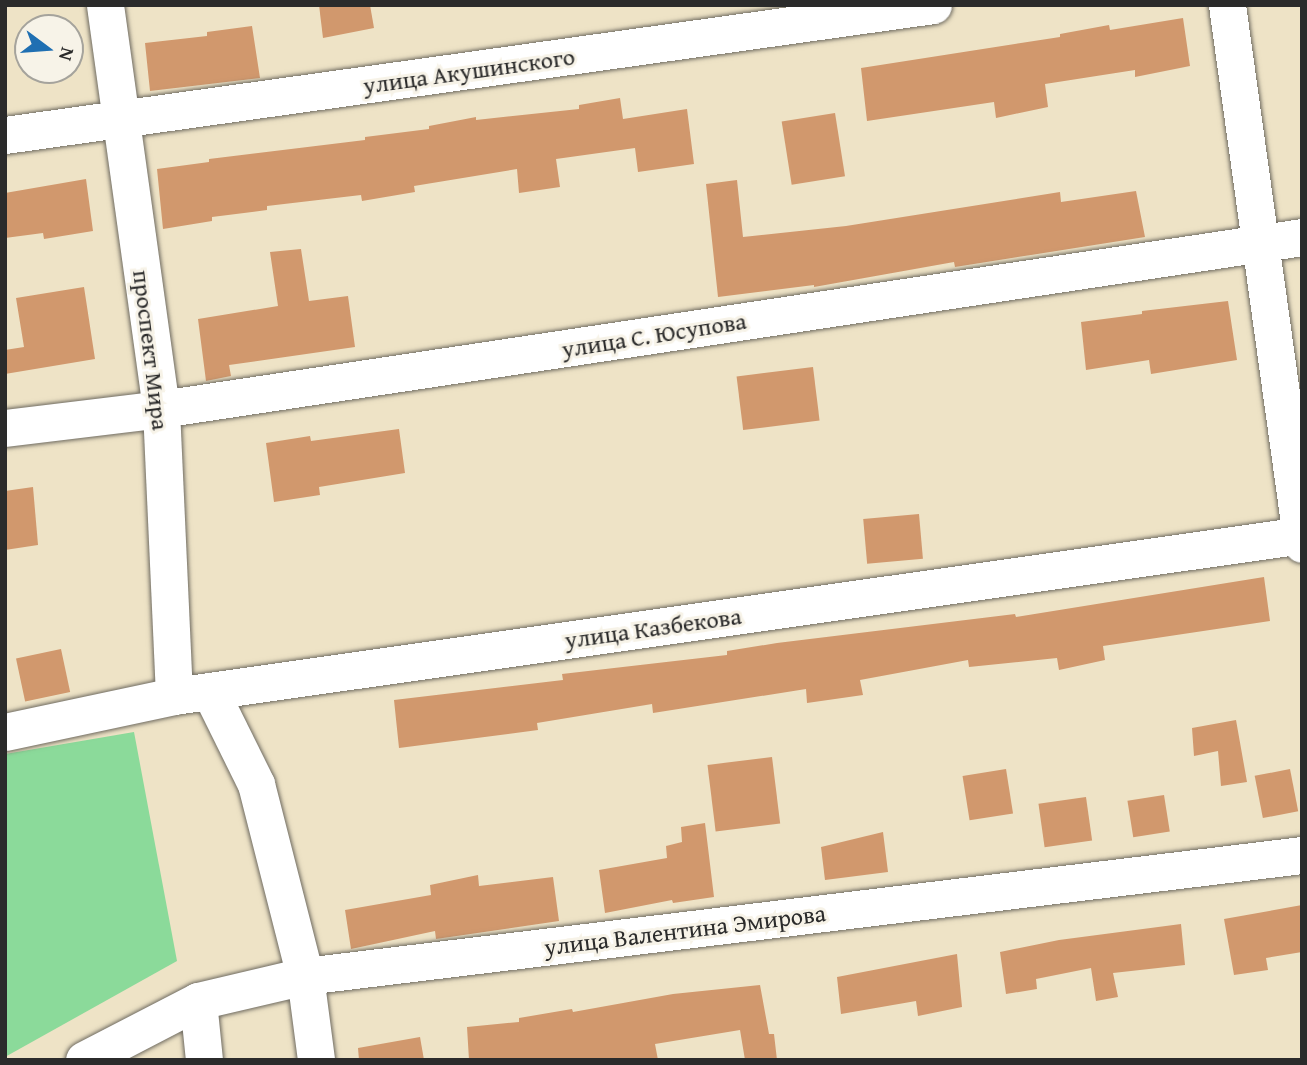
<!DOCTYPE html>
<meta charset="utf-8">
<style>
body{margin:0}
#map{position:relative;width:1307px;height:1065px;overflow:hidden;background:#eee3c6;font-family:"Gentium Book Plus",serif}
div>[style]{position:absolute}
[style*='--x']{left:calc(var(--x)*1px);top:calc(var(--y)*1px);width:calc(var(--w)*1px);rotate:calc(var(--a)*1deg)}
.green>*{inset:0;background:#8bda9a}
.building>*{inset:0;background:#d1986d;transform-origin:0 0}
.roads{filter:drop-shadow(0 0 2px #6f6b61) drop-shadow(0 0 2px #6f6b61)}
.minor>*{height:37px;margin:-18.5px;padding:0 18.5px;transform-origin:18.5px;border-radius:18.5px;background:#fff}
span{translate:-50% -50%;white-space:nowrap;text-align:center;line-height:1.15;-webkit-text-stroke:6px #f7f3e8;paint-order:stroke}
.street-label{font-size:24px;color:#2b2b2b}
.frame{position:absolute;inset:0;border:7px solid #2b2b2b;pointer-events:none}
.north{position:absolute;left:14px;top:14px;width:70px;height:70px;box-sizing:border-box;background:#f7f3e8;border:2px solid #a5a39c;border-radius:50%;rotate:106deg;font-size:19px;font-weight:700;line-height:28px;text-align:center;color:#2b2b2b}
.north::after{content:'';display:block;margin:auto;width:24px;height:32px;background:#1f6fb2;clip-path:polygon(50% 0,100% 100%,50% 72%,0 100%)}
</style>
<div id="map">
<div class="green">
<div style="clip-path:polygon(134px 732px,177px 961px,5px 1057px,5px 754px)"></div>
</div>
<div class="building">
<div style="clip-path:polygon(319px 5px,370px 5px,374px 28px,323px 38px)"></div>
<div style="clip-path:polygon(1183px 18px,1190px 66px,1135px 77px,1135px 70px,1045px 84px,1048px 107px,996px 118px,994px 102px,867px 121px,861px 68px,1060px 37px,1060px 34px,1109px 25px,1110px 30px)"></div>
<div style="clip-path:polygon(252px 26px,260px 78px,150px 91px,145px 43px,207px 36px,207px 32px)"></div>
<div style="clip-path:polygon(620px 98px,623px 119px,687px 109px,694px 164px,638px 172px,635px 148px,556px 159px,560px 187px,519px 193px,517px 169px,414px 186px,415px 192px,362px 201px,361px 195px,267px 206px,267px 210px,212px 217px,212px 221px,163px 229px,157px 169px,209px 162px,209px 159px,365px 140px,365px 137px,429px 129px,429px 126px,476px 117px,476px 120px,579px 109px,579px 105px)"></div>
<div style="left:835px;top:113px;width:64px;height:54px;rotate:81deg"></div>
<div style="clip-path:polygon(86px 179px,93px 231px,44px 239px,43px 233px,5px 238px,5px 193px)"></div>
<div style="clip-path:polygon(737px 180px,743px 237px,846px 226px,1060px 192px,1061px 202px,1136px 191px,1145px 237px,955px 267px,954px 262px,814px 287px,814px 285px,718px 297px,706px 184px)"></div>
<div style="clip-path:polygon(301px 249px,309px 301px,348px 296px,355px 347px,229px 365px,231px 376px,206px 381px,198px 319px,278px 306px,270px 252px)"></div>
<div style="clip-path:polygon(84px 287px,95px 359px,5px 374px,5px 350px,24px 347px,16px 298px)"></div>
<div style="clip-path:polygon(1228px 301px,1237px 360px,1151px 374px,1149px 360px,1086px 370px,1081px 322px,1142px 314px,1142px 311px)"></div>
<div style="left:813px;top:367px;width:54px;height:77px;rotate:83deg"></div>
<div style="clip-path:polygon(399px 429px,405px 473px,319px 487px,320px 495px,274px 502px,266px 443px,310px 436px,311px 441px)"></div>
<div style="clip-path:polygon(33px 487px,38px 545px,5px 550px,5px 491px)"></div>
<div style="left:919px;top:514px;width:45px;height:56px;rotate:85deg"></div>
<div style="clip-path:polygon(1264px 577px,1270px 621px,1103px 646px,1105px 660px,1059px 670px,1057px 658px,969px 667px,968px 660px,860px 680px,863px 695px,807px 703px,806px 689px,653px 713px,652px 704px,537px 723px,538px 730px,399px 748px,394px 700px,563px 680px,562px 674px,727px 655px,727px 651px,777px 643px,1015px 614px,1016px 617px)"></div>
<div style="left:61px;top:649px;width:44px;height:46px;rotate:78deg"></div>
<div style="clip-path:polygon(1236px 720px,1247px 782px,1221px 786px,1218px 751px,1194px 756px,1192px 728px)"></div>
<div style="left:772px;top:757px;width:67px;height:65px;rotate:83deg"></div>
<div style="left:1006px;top:769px;width:45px;height:44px;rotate:81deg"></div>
<div style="left:1290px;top:769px;width:43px;height:36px;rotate:79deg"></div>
<div style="left:1164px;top:795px;width:37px;height:37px;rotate:81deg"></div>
<div style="left:1086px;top:797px;width:44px;height:48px;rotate:82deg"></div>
<div style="clip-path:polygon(705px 823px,714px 897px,673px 903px,672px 900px,605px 913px,599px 870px,667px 858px,666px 846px,682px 842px,681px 827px)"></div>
<div style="clip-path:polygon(883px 832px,888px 872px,825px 880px,821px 847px)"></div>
<div style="clip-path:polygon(478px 875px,479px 886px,553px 877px,559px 921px,436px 939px,435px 931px,351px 949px,345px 910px,431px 895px,430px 885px)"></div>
<div style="clip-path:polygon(1302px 905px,1302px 952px,1266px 958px,1268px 970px,1234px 975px,1224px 919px)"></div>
<div style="clip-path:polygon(1181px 924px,1185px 965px,1113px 973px,1118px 997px,1096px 1001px,1091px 968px,1036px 979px,1037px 989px,1006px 994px,1000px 952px,1059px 940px)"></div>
<div style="clip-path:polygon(957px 954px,962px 1007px,918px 1016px,916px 1001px,841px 1014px,837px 977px)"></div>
<div style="clip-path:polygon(760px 985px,769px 1034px,774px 1034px,777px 1060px,745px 1060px,740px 1030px,655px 1044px,658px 1060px,469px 1060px,467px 1027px,519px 1022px,519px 1018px,572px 1009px,573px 1012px,673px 994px)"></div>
<div style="clip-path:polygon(420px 1037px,424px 1060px,359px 1060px,358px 1048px)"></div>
</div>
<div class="roads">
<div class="minor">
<div style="--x:105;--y:5;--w:408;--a:82.1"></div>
<div style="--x:161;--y:409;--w:287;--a:87.4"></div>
<div style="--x:1227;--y:5;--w:544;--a:82.08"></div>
<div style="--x:5;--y:135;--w:937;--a:-7.97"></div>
<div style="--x:5;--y:428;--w:157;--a:-6.9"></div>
<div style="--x:161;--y:409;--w:1154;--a:-8.57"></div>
<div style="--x:210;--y:691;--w:104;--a:63.7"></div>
<div style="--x:256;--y:784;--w:198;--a:75.7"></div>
<div style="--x:305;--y:976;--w:85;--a:82.5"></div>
<div style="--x:5;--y:732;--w:173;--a:-12"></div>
<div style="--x:174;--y:696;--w:1139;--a:-8.12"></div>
<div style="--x:198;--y:1001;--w:59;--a:84.2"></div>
<div style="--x:84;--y:1060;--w:128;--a:-27.4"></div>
<div style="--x:198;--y:1001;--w:110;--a:-13.2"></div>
<div style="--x:305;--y:976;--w:1004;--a:-6.92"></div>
</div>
</div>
<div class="street-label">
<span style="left:469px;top:71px;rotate:-8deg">улица Акушинского</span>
<span style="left:654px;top:335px;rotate:-9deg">улица С. Юсупова</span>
<span style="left:151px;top:350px;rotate:83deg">проспект Мира</span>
<span style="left:653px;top:628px;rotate:-8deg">улица Казбекова</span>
<span style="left:685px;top:930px;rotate:-7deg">улица Валентина Эмирова</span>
</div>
<div class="frame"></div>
<div class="north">N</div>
</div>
